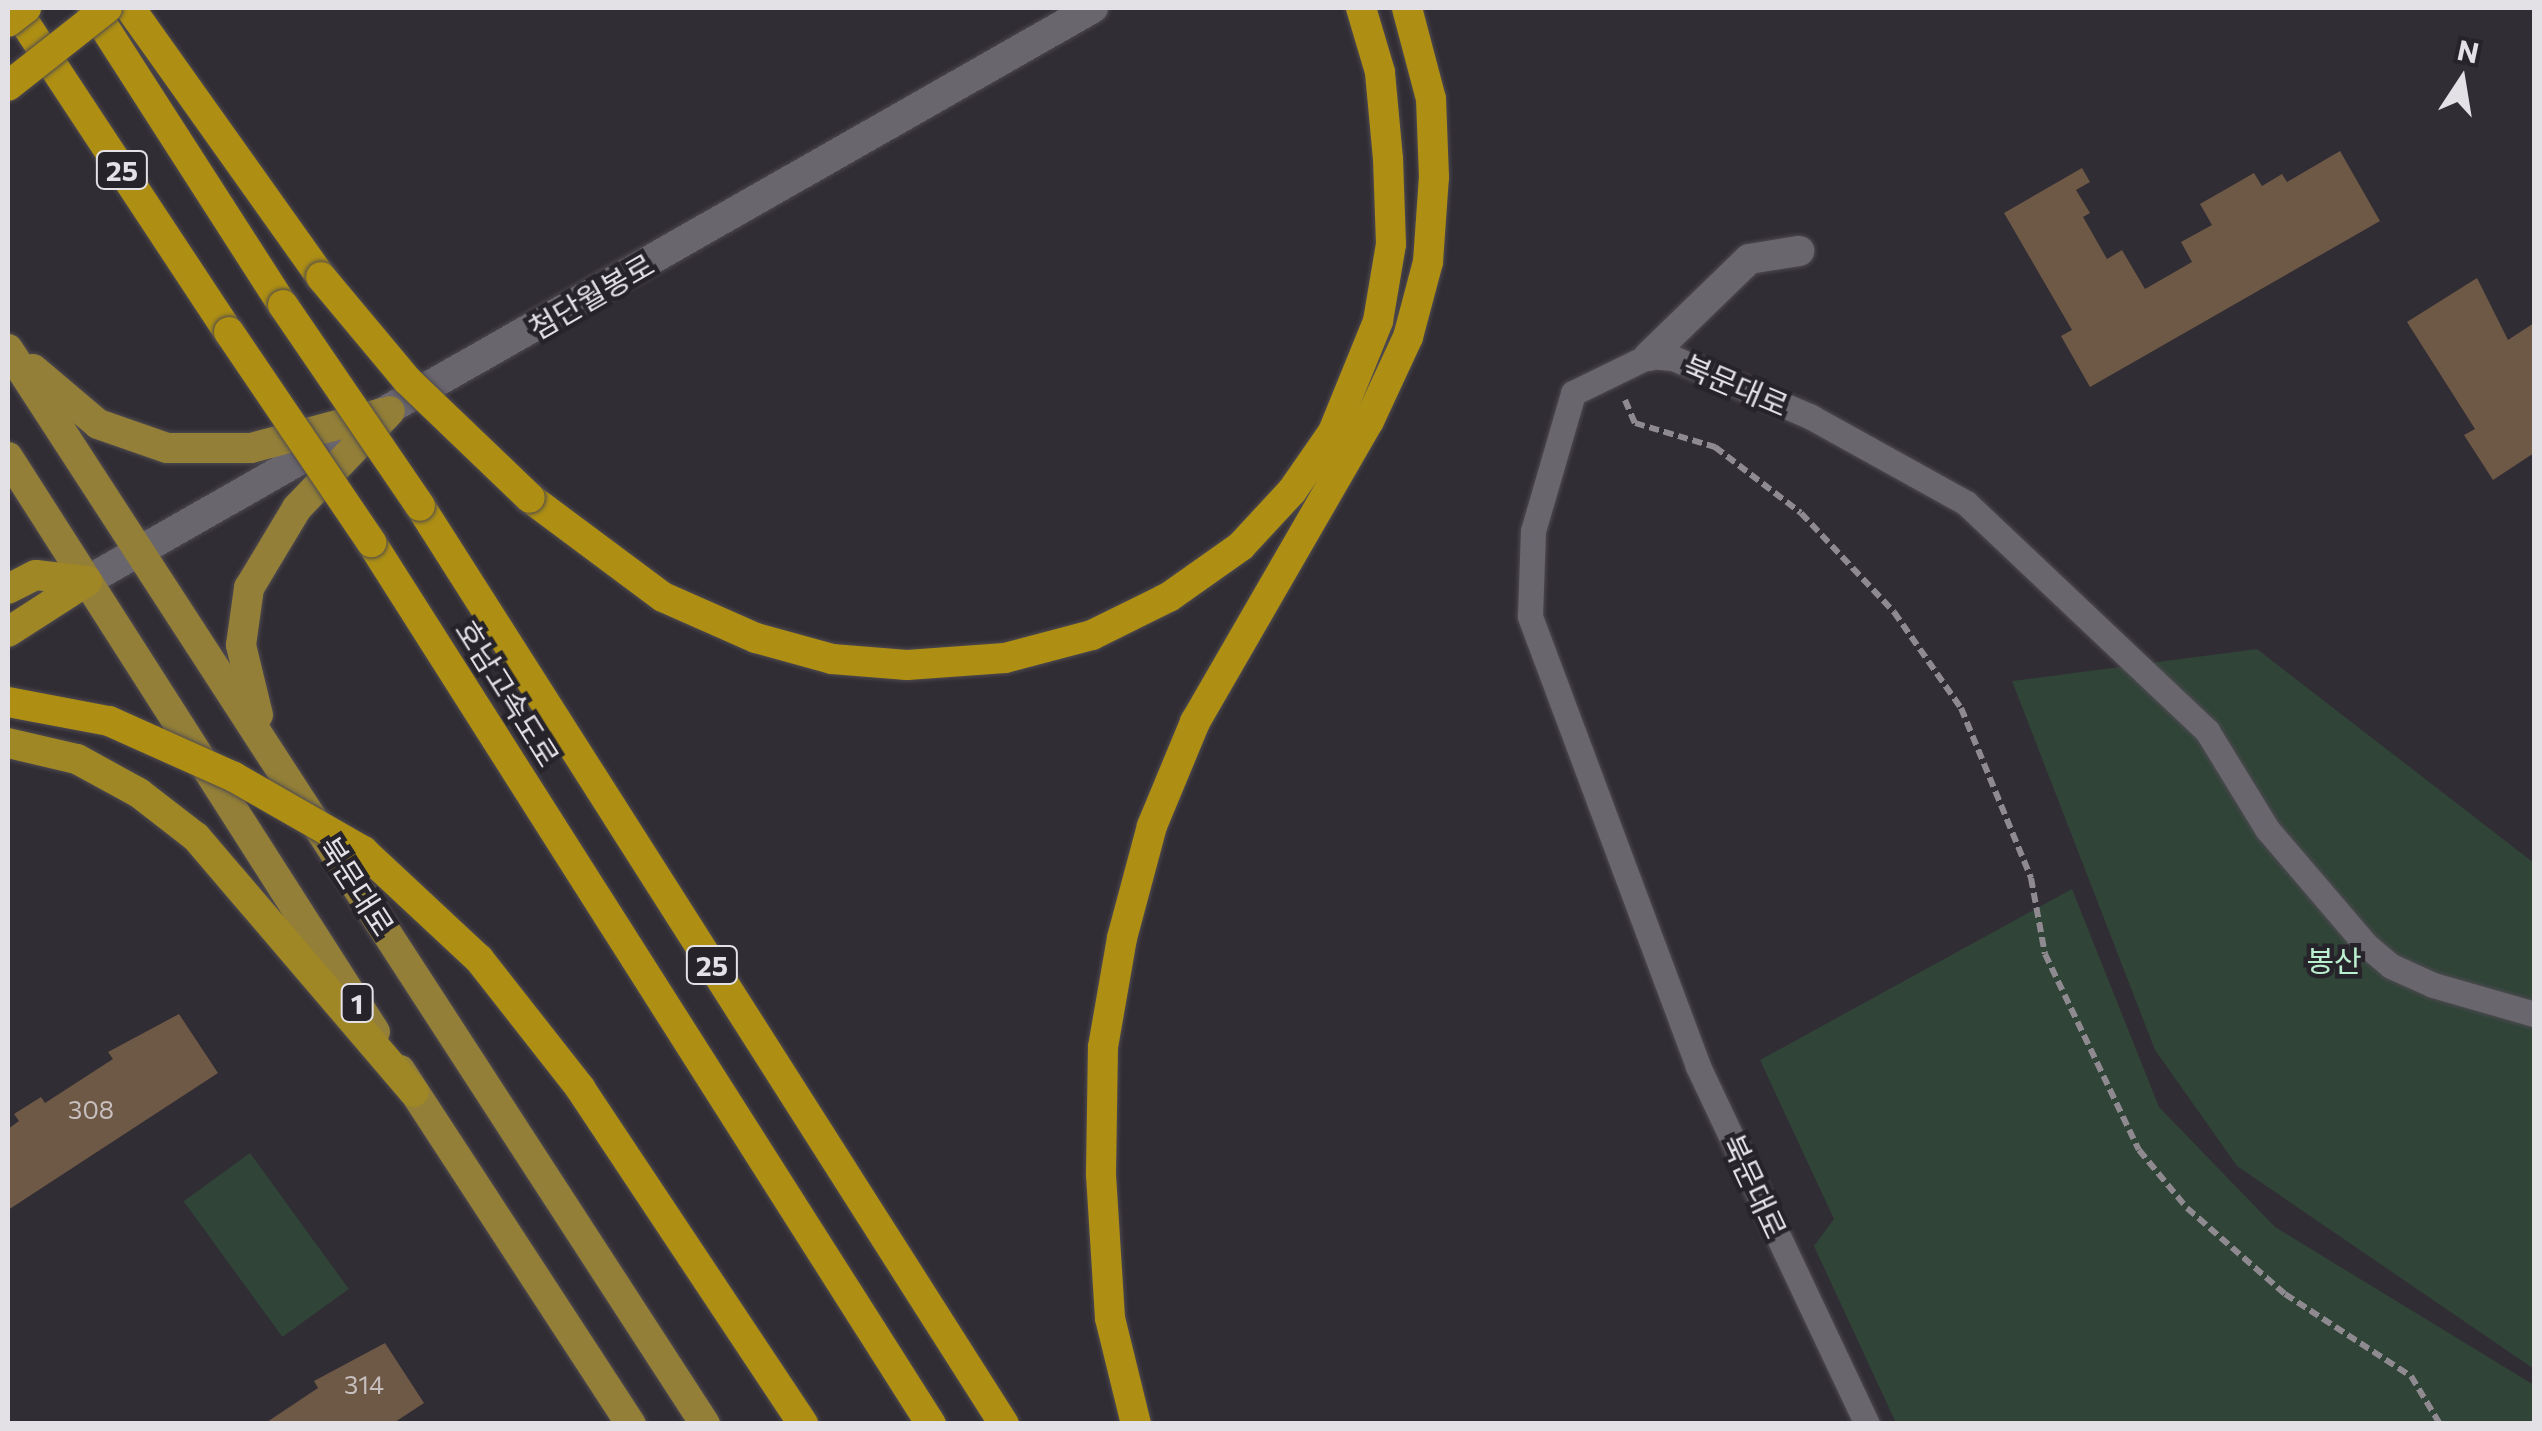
<!DOCTYPE html>
<meta charset="utf-8">
<style>
body{margin:0}
#map{position:relative;width:2542px;height:1431px;overflow:hidden;background:#312d34;font-family:Commissioner,"Noto Sans KR",sans-serif}
div>[style]{position:absolute}
[style*='--x']{left:calc(var(--x)*1px);top:calc(var(--y)*1px);width:calc(var(--w)*1px);rotate:calc(var(--a)*1deg)}
.green>*{inset:0;background:#304438;transform-origin:0 0}
.building>*{inset:0;background:#6e5846}
.path>*{height:6px;margin-top:-3px;transform-origin:0;background:repeating-linear-gradient(90deg,#8e8a90 0 10px,transparent 0 15px)}
.roads{filter:drop-shadow(0 0 2px #4e4a50) drop-shadow(0 0 2px #4e4a50)}
.service>*{height:25px;margin:-12.5px;padding:0 12.5px;transform-origin:12.5px;border-radius:12.5px;background:#6a666e}
.minor>*{height:30px;margin:-15px;padding:0 15px;transform-origin:15px;border-radius:15px;background:#6a666e}
.tertiary>*{height:30px;margin:-15px;padding:0 15px;transform-origin:15px;border-radius:15px;background:#6a666e}
.primary>*{height:30px;margin:-15px;padding:0 15px;transform-origin:15px;border-radius:15px;background:#937f37}
.trunk>*{height:30px;margin:-15px;padding:0 15px;transform-origin:15px;border-radius:15px;background:#a08725}
.motorway>*{height:30px;margin:-15px;padding:0 15px;transform-origin:15px;border-radius:15px;background:#ae8f13}
.bridges{filter:drop-shadow(0 0 2px #4e4a50) drop-shadow(0 0 2px #4e4a50)}
.motorway-bridge>*{height:30px;margin:-15px;padding:0 15px;transform-origin:15px;border-radius:15px;background:#ae8f13}
span{translate:-50% -50%;white-space:nowrap;text-align:center;line-height:1.15;-webkit-text-stroke:9px #27232a;paint-order:stroke}
.number-label{font-size:25px;color:#c6bfbe}
.number-label span{-webkit-text-stroke-width:0}
.shield-label span{padding:2px 8px;background:#27232a;border:2px solid;border-radius:8px;-webkit-text-stroke-width:0}
.shield-label{font-size:28px;color:#e4e1e6;font-weight:700}
.street-label{font-size:30px;color:#e4e1e6}
.park-label{font-size:30px;color:#baefcf}
.frame{position:absolute;inset:0;border:10px solid #e4e1e6;pointer-events:none}
.north{position:absolute;left:2412px;top:30px;width:100px;height:100px;-webkit-text-stroke:8px #27232a;paint-order:stroke;rotate:12deg;font-size:28px;font-weight:700;line-height:40px;text-align:center;color:#e4e1e6}
.north::after{content:'';display:block;margin:auto;width:35px;height:45px;background:#e4e1e6;clip-path:polygon(50% 0,100% 100%,50% 72%,0 100%)}
</style>
<div id="map">
<div class="green">
<div style="clip-path:polygon(2257px 649px,2534px 863px,2534px 1369px,2237px 1166px,2155px 1050px,2012px 681px)"></div>
<div style="clip-path:polygon(2072px 889px,2159px 1107px,2275px 1227px,2534px 1385px,2534px 1423px,1896px 1423px,1814px 1246px,1834px 1219px,1760px 1060px)"></div>
<div style="left:250px;top:1153px;width:168px;height:82px;rotate:54deg"></div>
</div>
<div class="building">
<div style="clip-path:polygon(2340px 151px,2380px 221px,2090px 387px,2061px 336px,2072px 330px,2004px 213px,2082px 168px,2090px 182px,2076px 190px,2090px 213px,2083px 217px,2107px 259px,2122px 250px,2145px 289px,2192px 262px,2181px 242px,2212px 225px,2200px 204px,2254px 173px,2262px 186px,2282px 174px,2287px 182px)"></div>
<div style="clip-path:polygon(2477px 278px,2508px 340px,2534px 323px,2534px 453px,2493px 480px,2464px 435px,2475px 429px,2407px 322px)"></div>
<div style="clip-path:polygon(179px 1014px,218px 1073px,8px 1210px,8px 1129px,19px 1121px,14px 1114px,41px 1097px,45px 1103px,113px 1059px,108px 1052px)"></div>
<div style="clip-path:polygon(385px 1343px,424px 1403px,392px 1424px,264px 1424px,318px 1388px,314px 1381px)"></div>
</div>
<div class="path">
<div style="--x:1625;--y:400;--w:25;--a:67"></div>
<div style="--x:1635;--y:423;--w:84;--a:16.7"></div>
<div style="--x:1715;--y:447;--w:108;--a:37.5"></div>
<div style="--x:1801;--y:513;--w:136;--a:46.8"></div>
<div style="--x:1894;--y:612;--w:117;--a:55.1"></div>
<div style="--x:1961;--y:708;--w:184;--a:67.6"></div>
<div style="--x:2031;--y:878;--w:77;--a:79.6"></div>
<div style="--x:2045;--y:954;--w:217;--a:64.4"></div>
<div style="--x:2139;--y:1150;--w:75;--a:50.4"></div>
<div style="--x:2187;--y:1208;--w:130;--a:41.3"></div>
<div style="--x:2285;--y:1294;--w:150;--a:33.1"></div>
<div style="--x:2411;--y:1376;--w:56;--a:58.9"></div>
</div>
<div class="roads">
<div class="service">
<div style="--x:1867;--y:1424;--w:396;--a:-115.3"></div>
<div style="--x:1698;--y:1066;--w:480;--a:-110.5"></div>
<div style="--x:1530;--y:616;--w:85;--a:-88"></div>
<div style="--x:1533;--y:531;--w:144;--a:-73.8"></div>
<div style="--x:1573;--y:393;--w:85;--a:-26"></div>
<div style="--x:1649;--y:356;--w:24;--a:5"></div>
<div style="--x:1673;--y:358;--w:150;--a:23.1"></div>
<div style="--x:1811;--y:417;--w:177;--a:29"></div>
<div style="--x:1966;--y:503;--w:332;--a:43.4"></div>
<div style="--x:2207;--y:731;--w:115;--a:58.5"></div>
<div style="--x:2267;--y:829;--w:153;--a:49.5"></div>
<div style="--x:2366;--y:945;--w:33;--a:40"></div>
<div style="--x:2391;--y:966;--w:46;--a:24.3"></div>
<div style="--x:2433;--y:985;--w:105;--a:16"></div>
</div>
<div class="minor">
<div style="--x:1649;--y:356;--w:139;--a:-44.1"></div>
<div style="--x:1749;--y:259;--w:51;--a:-9.1"></div>
</div>
<div class="tertiary">
<div style="--x:87;--y:581;--w:1158;--a:-29.67"></div>
</div>
<div class="primary">
<div style="--x:8;--y:349;--w:1281;--a:57.04"></div>
<div style="--x:33;--y:369;--w:85;--a:40.2"></div>
<div style="--x:98;--y:424;--w:73;--a:19.2"></div>
<div style="--x:167;--y:448;--w:84;--a:0"></div>
<div style="--x:251;--y:448;--w:137;--a:-14.9"></div>
<div style="--x:8;--y:457;--w:682;--a:57.45"></div>
<div style="--x:258;--y:715;--w:72;--a:-103.7"></div>
<div style="--x:241;--y:645;--w:58;--a:-82"></div>
<div style="--x:249;--y:588;--w:93;--a:-59"></div>
<div style="--x:297;--y:508;--w:134;--a:-46.2"></div>
<div style="--x:400;--y:1070;--w:423;--a:56.9"></div>
</div>
<div class="trunk">
<div style="--x:8;--y:589;--w:31;--a:-27"></div>
<div style="--x:36;--y:575;--w:51;--a:6.7"></div>
<div style="--x:8;--y:632;--w:94;--a:-32.8"></div>
<div style="--x:8;--y:743;--w:71;--a:13.1"></div>
<div style="--x:77;--y:759;--w:71;--a:28.7"></div>
<div style="--x:139;--y:793;--w:72;--a:37.7"></div>
<div style="--x:196;--y:837;--w:335;--a:49.5"></div>
</div>
<div class="motorway">
<div style="--x:15;--y:8;--w:388;--a:56.6"></div>
<div style="--x:92;--y:8;--w:353;--a:57.3"></div>
<div style="--x:130;--y:8;--w:330;--a:54.6"></div>
<div style="--x:530;--y:498;--w:166;--a:36.7"></div>
<div style="--x:663;--y:597;--w:102;--a:23.8"></div>
<div style="--x:756;--y:638;--w:79;--a:15.4"></div>
<div style="--x:832;--y:659;--w:75;--a:4.6"></div>
<div style="--x:907;--y:665;--w:98;--a:-4.1"></div>
<div style="--x:1005;--y:658;--w:90;--a:-14.8"></div>
<div style="--x:1092;--y:635;--w:86;--a:-26.3"></div>
<div style="--x:1169;--y:597;--w:88;--a:-35.3"></div>
<div style="--x:1241;--y:546;--w:75;--a:-47.2"></div>
<div style="--x:1292;--y:491;--w:72;--a:-55.2"></div>
<div style="--x:1333;--y:432;--w:120;--a:-67.9"></div>
<div style="--x:1378;--y:321;--w:78;--a:-80.4"></div>
<div style="--x:1391;--y:244;--w:85;--a:-92"></div>
<div style="--x:1388;--y:159;--w:87;--a:-95.3"></div>
<div style="--x:1380;--y:72;--w:67;--a:-106.5"></div>
<div style="--x:420;--y:506;--w:1088;--a:57.54"></div>
<div style="--x:371;--y:542;--w:1045;--a:57.59"></div>
<div style="--x:1136;--y:1424;--w:109;--a:-103.8"></div>
<div style="--x:1110;--y:1318;--w:145;--a:-93.6"></div>
<div style="--x:1101;--y:1173;--w:126;--a:-89.1"></div>
<div style="--x:1103;--y:1047;--w:111;--a:-80.1"></div>
<div style="--x:1122;--y:938;--w:116;--a:-75"></div>
<div style="--x:1152;--y:826;--w:113;--a:-67.5"></div>
<div style="--x:1195;--y:722;--w:348;--a:-60"></div>
<div style="--x:1369;--y:421;--w:93;--a:-65.1"></div>
<div style="--x:1408;--y:337;--w:78;--a:-75.1"></div>
<div style="--x:1428;--y:262;--w:85;--a:-86"></div>
<div style="--x:1434;--y:177;--w:78;--a:-92.2"></div>
<div style="--x:1431;--y:99;--w:94;--a:-104.8"></div>
</div>
</div>
<div class="bridges">
<div class="motorway-bridge">
<div style="--x:8;--y:22;--w:23;--a:-38"></div>
<div style="--x:8;--y:86;--w:126;--a:-38.2"></div>
<div style="--x:321;--y:277;--w:134;--a:50.1"></div>
<div style="--x:407;--y:380;--w:170;--a:43.8"></div>
<div style="--x:283;--y:305;--w:243;--a:55.7"></div>
<div style="--x:229;--y:332;--w:254;--a:55.9"></div>
<div style="--x:8;--y:702;--w:103;--a:10.7"></div>
<div style="--x:109;--y:721;--w:137;--a:24.1"></div>
<div style="--x:234;--y:777;--w:149;--a:29.8"></div>
<div style="--x:363;--y:851;--w:158;--a:43"></div>
<div style="--x:479;--y:959;--w:164;--a:51.9"></div>
<div style="--x:580;--y:1088;--w:403;--a:56.4"></div>
</div>
</div>
<div class="number-label">
<span style="left:91px;top:1109px">308</span>
<span style="left:364px;top:1384px">314</span>
</div>
<div class="shield-label">
<span style="left:122px;top:170px">25</span>
<span style="left:712px;top:965px">25</span>
<span style="left:357px;top:1003px">1</span>
</div>
<div class="street-label">
<span style="left:591px;top:296px;rotate:-30deg">첨단월봉로</span>
<span style="left:1736px;top:385px;rotate:23deg">북문대로</span>
<span style="left:508px;top:693px;rotate:58deg">호남고속도로</span>
<span style="left:357px;top:886px;rotate:57deg">북문대로</span>
<span style="left:1755px;top:1186px;rotate:65deg">북문대로</span>
</div>
<div class="park-label">
<span style="left:2334px;top:960px">봉산</span>
</div>
<div class="frame"></div>
<div class="north">N</div>
</div>
